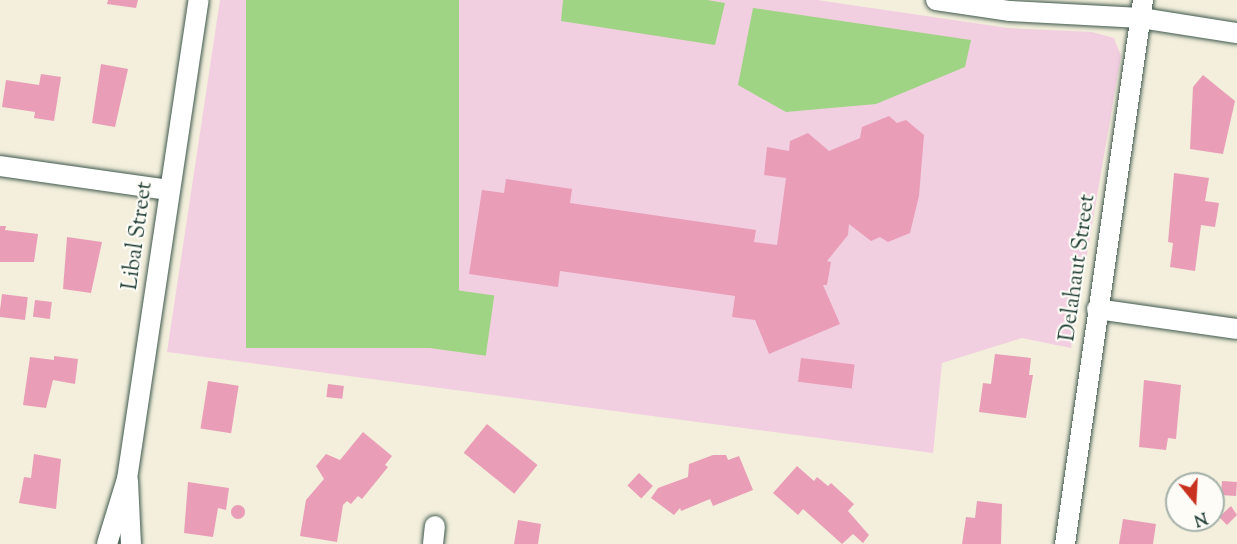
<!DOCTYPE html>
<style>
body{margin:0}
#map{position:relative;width:1237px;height:544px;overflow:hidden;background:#f3efdc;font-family:"Sorts Mill Goudy",serif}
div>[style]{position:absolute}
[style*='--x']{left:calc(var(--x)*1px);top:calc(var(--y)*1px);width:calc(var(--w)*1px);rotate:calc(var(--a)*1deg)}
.built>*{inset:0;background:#f2cfe0}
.green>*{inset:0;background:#9fd484;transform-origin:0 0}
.building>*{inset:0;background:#e99db7;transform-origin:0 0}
.round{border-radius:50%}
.roads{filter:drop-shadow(0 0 2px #3f584d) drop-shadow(0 0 2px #3f584d)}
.minor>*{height:20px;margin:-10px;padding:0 10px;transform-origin:10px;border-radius:10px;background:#fff}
span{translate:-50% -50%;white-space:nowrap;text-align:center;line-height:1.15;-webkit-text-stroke:4.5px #fdfcf7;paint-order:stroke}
.street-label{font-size:22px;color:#1f3d34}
.north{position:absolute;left:1165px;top:472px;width:60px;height:60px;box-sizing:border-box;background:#fdfcf7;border:2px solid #a4b0a9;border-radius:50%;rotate:162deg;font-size:16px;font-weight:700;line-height:24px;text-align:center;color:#1f3d34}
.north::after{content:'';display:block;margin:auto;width:21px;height:27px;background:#c8321e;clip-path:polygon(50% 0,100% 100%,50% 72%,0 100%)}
</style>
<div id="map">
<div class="built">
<div style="clip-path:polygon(220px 0,817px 0,1008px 28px,1092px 32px,1114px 38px,1121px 56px,1071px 348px,1022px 338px,942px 363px,933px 453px,167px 352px)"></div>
</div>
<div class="green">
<div style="left:246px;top:0;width:213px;height:348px"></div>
<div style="clip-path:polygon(563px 0,707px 0,725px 3px,715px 45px,561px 21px)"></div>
<div style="clip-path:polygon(753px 8px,971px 40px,965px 67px,876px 104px,786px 112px,738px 85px)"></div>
<div style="left:420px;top:285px;width:75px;height:61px;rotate:8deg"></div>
</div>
<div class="building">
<div style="clip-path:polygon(108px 0,138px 0,136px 8px,107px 4px)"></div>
<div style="clip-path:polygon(101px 64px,128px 69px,115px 127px,92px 123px)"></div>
<div style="clip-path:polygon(41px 74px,61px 77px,54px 121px,34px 118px,35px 112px,2px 107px,6px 80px,39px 85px)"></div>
<div style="clip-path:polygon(1203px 75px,1235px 101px,1223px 154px,1190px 149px,1193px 87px)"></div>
<div style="clip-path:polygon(889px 116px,897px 123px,906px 120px,924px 135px,919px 196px,910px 233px,888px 242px,880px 237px,871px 241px,849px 224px,848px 235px,827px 261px,831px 262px,827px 285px,823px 285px,840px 324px,769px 354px,755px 320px,732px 317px,735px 296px,560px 271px,558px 287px,469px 274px,482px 190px,504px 193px,506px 179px,572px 189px,570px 203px,756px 230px,754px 242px,777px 245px,786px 178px,764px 175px,767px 147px,789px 151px,790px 141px,808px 133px,829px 151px,860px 138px,862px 127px)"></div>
<div style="clip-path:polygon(1174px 173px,1209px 178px,1205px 201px,1219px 203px,1215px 227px,1201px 225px,1195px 271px,1170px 267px,1173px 243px,1168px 242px)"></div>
<div style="clip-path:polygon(0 226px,6px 226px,5px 230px,38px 234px,34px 262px,0 262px)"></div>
<div style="clip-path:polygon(67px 237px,102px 242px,91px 293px,63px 289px)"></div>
<div style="left:2px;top:294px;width:26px;height:23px;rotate:7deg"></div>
<div style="left:35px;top:300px;width:17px;height:17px;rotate:7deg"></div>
<div style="clip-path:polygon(995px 354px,1031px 358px,1029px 375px,1033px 375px,1026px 418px,979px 412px,983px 383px,991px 384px)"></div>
<div style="clip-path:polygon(54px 356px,78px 359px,75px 384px,53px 380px,46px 408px,23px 405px,30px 357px,54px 360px)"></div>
<div style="left:801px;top:358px;width:54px;height:24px;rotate:7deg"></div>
<div style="clip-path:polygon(1144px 380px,1181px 385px,1176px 439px,1168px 438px,1166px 450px,1139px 447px)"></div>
<div style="left:208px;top:381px;width:31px;height:48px;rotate:9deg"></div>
<div style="left:328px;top:384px;width:16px;height:13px;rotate:7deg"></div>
<div style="left:487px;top:424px;width:65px;height:37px;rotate:39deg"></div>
<div style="clip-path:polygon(363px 432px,392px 456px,385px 465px,388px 467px,362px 499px,358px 496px,351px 504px,347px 501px,343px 505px,337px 542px,300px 536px,306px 500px,324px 479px,316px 466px,326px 454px,340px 460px)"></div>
<div style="clip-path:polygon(34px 454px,61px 459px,56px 509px,19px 503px,24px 477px,31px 478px)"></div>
<div style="clip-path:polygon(713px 455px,726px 455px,728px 460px,739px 456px,753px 490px,713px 506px,710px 499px,681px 511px,680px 508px,674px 515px,651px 498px,658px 488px,688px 477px,689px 464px)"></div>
<div style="clip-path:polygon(797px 466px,814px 481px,817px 477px,828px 486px,831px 483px,854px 504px,848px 511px,869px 535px,863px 543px,853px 534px,842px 544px,803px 509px,798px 515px,773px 493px)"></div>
<div style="left:639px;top:473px;width:19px;height:17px;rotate:43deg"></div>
<div style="left:1222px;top:481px;width:15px;height:14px;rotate:4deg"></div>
<div style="clip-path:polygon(188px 482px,229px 488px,226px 510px,218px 508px,213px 537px,184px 533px)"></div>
<div style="clip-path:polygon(977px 501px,1002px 504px,1001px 544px,962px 544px,966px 517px,975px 518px)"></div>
<div class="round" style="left:231px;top:505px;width:14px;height:14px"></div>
<div style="clip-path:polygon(1231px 506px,1237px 515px,1227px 525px,1219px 517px)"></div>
<div style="clip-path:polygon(1123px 519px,1156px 524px,1153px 544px,1119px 544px)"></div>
<div style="clip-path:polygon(518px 520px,541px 524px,538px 544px,514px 544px)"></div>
</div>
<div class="roads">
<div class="minor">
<div style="--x:936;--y:0;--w:75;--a:8.5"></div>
<div style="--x:1010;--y:11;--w:131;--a:3.1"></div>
<div style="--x:1141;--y:18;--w:97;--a:8.9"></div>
<div style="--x:0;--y:166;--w:171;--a:8.1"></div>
<div style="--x:1097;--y:309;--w:141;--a:8.1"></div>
<div style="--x:128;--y:481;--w:63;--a:87.3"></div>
<div style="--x:107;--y:544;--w:68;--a:-72.9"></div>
<div style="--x:127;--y:479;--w:484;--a:-81.5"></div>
<div style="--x:433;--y:544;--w:18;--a:-84"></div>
<div style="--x:1065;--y:544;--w:550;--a:-81.84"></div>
</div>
</div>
<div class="street-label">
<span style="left:139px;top:236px;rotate:-82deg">Libal Street</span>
<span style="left:1079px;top:268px;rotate:-82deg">Delahaut Street</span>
</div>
<div class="north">N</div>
</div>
